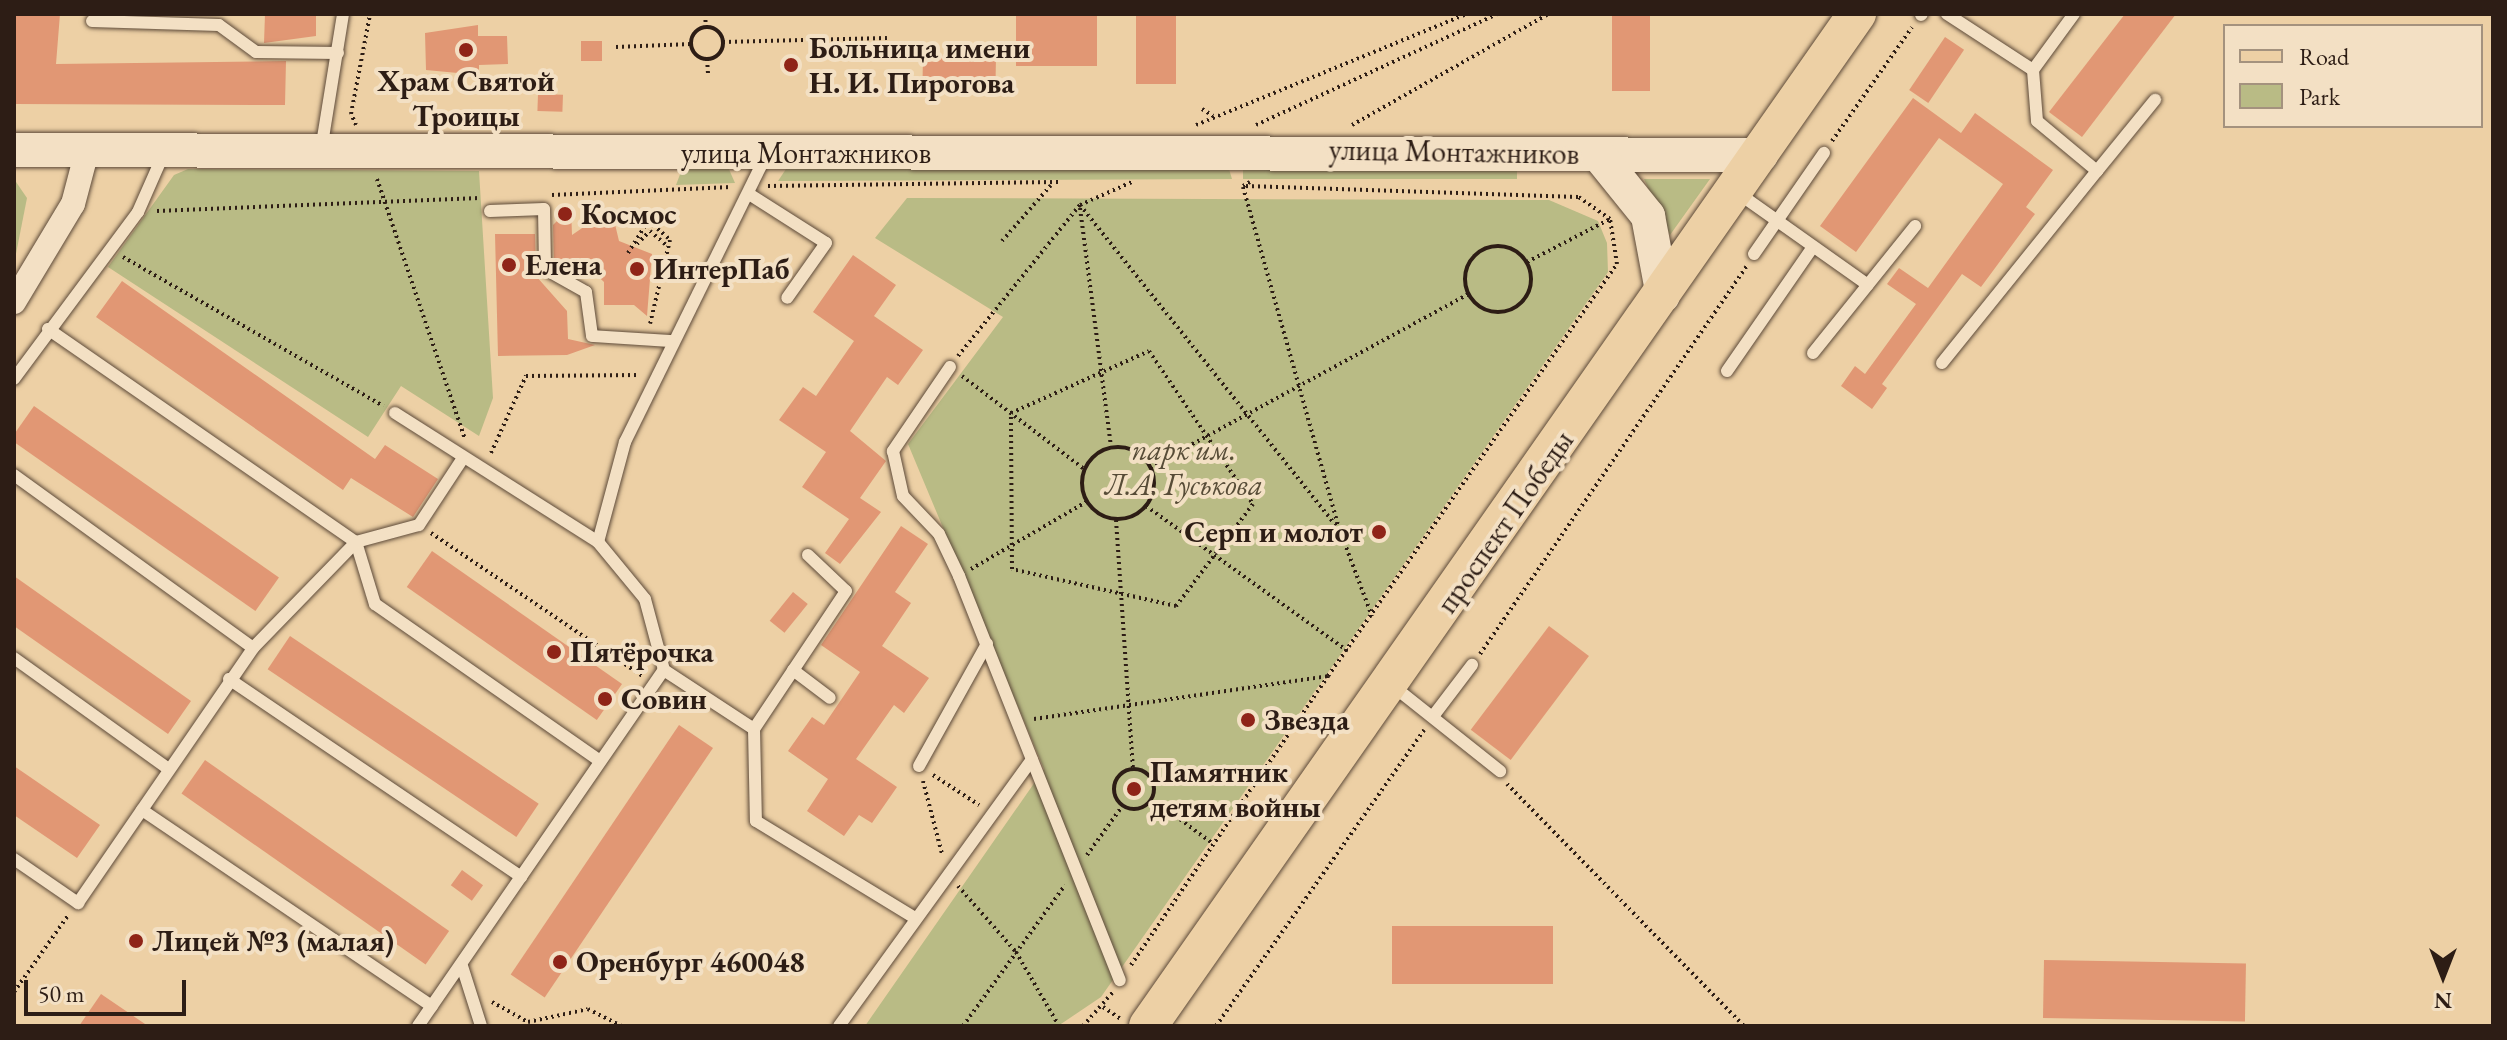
<!DOCTYPE html>
<meta charset="utf-8">
<style>
body{margin:0}
#map{position:relative;width:2507px;height:1040px;overflow:hidden;background:#edd0a5;font-family:"EB Garamond",serif}
div>[style]{position:absolute}
[style*='--x']{left:calc(var(--x)*1px);top:calc(var(--y)*1px);width:calc(var(--w)*1px);rotate:calc(var(--a)*1deg)}
.green>*{inset:0;background:#b9bb85;transform-origin:0 0}
.building>*{inset:0;background:#e19774;transform-origin:0 0}
.path>*{height:4px;margin-top:-2px;transform-origin:0;background:repeating-linear-gradient(90deg,#2d1d15 0 2px,transparent 0 6px)}
.path>.ring{margin:-2px;padding:0;box-sizing:content-box;background:none;border:4px solid #2d1d15;border-radius:50%}
.roads{filter:drop-shadow(0 0 2px #5d4a39) drop-shadow(0 0 2px #5d4a39)}
.service>*{height:12px;margin:-6px;padding:0 6px;transform-origin:6px;border-radius:6px;background:#f3e0c4}
.minor>*{height:24px;margin:-12px;padding:0 12px;transform-origin:12px;border-radius:12px;background:#f3e0c4}
.secondary>*{height:34px;margin:-17px;padding:0 17px;transform-origin:17px;border-radius:17px;background:#f3e0c4}
.primary>*{height:38px;margin:-19px;padding:0 19px;transform-origin:19px;border-radius:19px;background:#edd0a5}
.dots>*{width:22px;height:22px;translate:-50% -50%;box-sizing:border-box;border:4px solid #f3e0c4;border-radius:50%}
span{translate:-50% -50%;white-space:nowrap;text-align:center;line-height:1.15;-webkit-text-stroke:8px #f3e0c4;paint-order:stroke}
.poi-label{font-size:30px;color:#2d1d15;font-weight:700}
.left{translate:0 -50%;text-align:left}
.right{translate:-100% -50%;text-align:right}
.street-label{font-size:30px;color:#2d1d15}
.park-label{font-size:30px;color:#574c37;font-style:italic}
.frame{position:absolute;inset:0;border:16px solid #2d1d15;pointer-events:none}
.legend{position:absolute;left:2223px;top:24px;width:260px;height:104px;box-sizing:border-box;background:#f3e0c4;border:2px solid #a4927e;margin:0;padding:10px 14px;list-style:none;font-size:24px;color:#2d1d15}
.legend li{display:flex;align-items:center;gap:16px;height:40px}
.legend b{width:40px;border:2px solid #a4927e}
.north{position:absolute;left:2403px;top:936px;width:80px;height:80px;-webkit-text-stroke:6px #f3e0c4;paint-order:stroke;rotate:180deg;font-size:22px;font-weight:700;line-height:32px;text-align:center;color:#2d1d15}
.north::after{content:'';display:block;margin:auto;width:28px;height:36px;background:#2d1d15;clip-path:polygon(50% 0,100% 100%,50% 72%,0 100%)}
.scale{position:absolute;left:24px;top:980px;width:162px;height:36px;box-sizing:border-box;border:4px solid #2d1d15;border-top:0;padding-left:10px;font-size:24px;line-height:28px;white-space:nowrap;color:#2d1d15;-webkit-text-stroke:6px #f3e0c4;paint-order:stroke}
</style>
<div id="map">
<div class="green">
<div style="clip-path:polygon(788px 166px,1229px 169px,1232px 179px,778px 181px)"></div>
<div style="clip-path:polygon(728px 167px,735px 183px,676px 185px,682px 169px)"></div>
<div style="left:1243px;top:168px;width:274px;height:11px"></div>
<div style="clip-path:polygon(188px 169px,479px 171px,493px 398px,479px 436px,401px 386px,368px 437px,108px 267px,174px 175px)"></div>
<div style="clip-path:polygon(14px 179px,27px 198px,14px 264px)"></div>
<div style="clip-path:polygon(1644px 179px,1710px 179px,1670px 235px)"></div>
<div style="clip-path:polygon(907px 198px,1549px 200px,1598px 221px,1607px 243px,1608px 272px,1101px 997px,1058px 1026px,865px 1026px,1044px 769px,908px 444px,1003px 317px,875px 238px)"></div>
</div>
<div class="building">
<div style="clip-path:polygon(14px 14px,60px 14px,56px 64px,286px 61px,285px 105px,14px 104px)"></div>
<div style="clip-path:polygon(265px 14px,316px 14px,316px 36px,264px 43px)"></div>
<div style="left:1016px;top:14px;width:81px;height:52px"></div>
<div style="left:1136px;top:14px;width:40px;height:70px"></div>
<div style="left:1612px;top:14px;width:38px;height:77px"></div>
<div style="clip-path:polygon(2125px 14px,2176px 14px,2082px 137px,2049px 112px)"></div>
<div style="clip-path:polygon(478px 25px,478px 36px,507px 36px,508px 64px,479px 65px,479px 75px,426px 70px,425px 33px)"></div>
<div style="left:1945px;top:37px;width:23px;height:64px;rotate:34deg"></div>
<div style="left:581px;top:41px;width:21px;height:20px"></div>
<div style="left:923px;top:55px;width:73px;height:30px;rotate:1deg"></div>
<div style="left:538px;top:94px;width:25px;height:17px;rotate:2deg"></div>
<div style="clip-path:polygon(1913px 98px,1961px 133px,1975px 113px,2053px 170px,2026px 207px,2035px 214px,1981px 287px,1962px 274px,1882px 384px,1887px 388px,1872px 409px,1841px 386px,1855px 366px,1865px 374px,1916px 304px,1887px 284px,1899px 268px,1928px 288px,2003px 184px,1939px 138px,1856px 252px,1820px 226px)"></div>
<div style="clip-path:polygon(571px 207px,572px 235px,604px 213px,614px 220px,619px 241px,652px 254px,647px 316px,634px 305px,604px 305px,604px 282px,587px 266px,554px 264px,553px 225px)"></div>
<div style="clip-path:polygon(495px 234px,535px 234px,536px 267px,528px 267px,567px 311px,568px 339px,595px 345px,567px 355px,498px 356px)"></div>
<div style="clip-path:polygon(853px 255px,896px 285px,874px 316px,923px 350px,898px 385px,887px 377px,850px 431px,886px 461px,860px 498px,881px 512px,840px 564px,825px 553px,849px 519px,802px 487px,826px 452px,779px 420px,803px 387px,816px 396px,854px 341px,813px 312px)"></div>
<div style="clip-path:polygon(122px 281px,375px 459px,385px 445px,438px 479px,413px 517px,351px 478px,343px 490px,96px 317px)"></div>
<div style="left:34px;top:406px;width:299px;height:41px;rotate:35deg"></div>
<div style="clip-path:polygon(901px 526px,928px 544px,895px 592px,911px 603px,882px 646px,929px 678px,904px 713px,894px 705px,856px 759px,897px 787px,872px 823px,859px 815px,844px 836px,807px 811px,828px 779px,788px 751px,812px 717px,824px 725px,860px 672px,821px 645px)"></div>
<div style="left:432px;top:551px;width:232px;height:44px;rotate:35deg"></div>
<div style="clip-path:polygon(14px 576px,191px 701px,168px 734px,14px 626px)"></div>
<div style="left:793px;top:592px;width:19px;height:37px;rotate:39deg"></div>
<div style="left:1549px;top:626px;width:50px;height:130px;rotate:37deg"></div>
<div style="left:290px;top:636px;width:300px;height:40px;rotate:34deg"></div>
<div style="left:679px;top:725px;width:41px;height:301px;rotate:34deg"></div>
<div style="left:205px;top:760px;width:298px;height:41px;rotate:35deg"></div>
<div style="clip-path:polygon(14px 766px,100px 825px,77px 858px,14px 815px)"></div>
<div style="left:462px;top:870px;width:26px;height:19px;rotate:36deg"></div>
<div style="left:1553px;top:926px;width:58px;height:161px;rotate:90deg"></div>
<div style="left:2044px;top:960px;width:202px;height:58px;rotate:1deg"></div>
<div style="clip-path:polygon(101px 994px,148px 1026px,79px 1026px)"></div>
</div>
<div class="path">
<div style="--x:705;--y:14;--w:13;--a:86"></div>
<div class="ring" style="left:691px;top:27px;width:28px;height:28px"></div>
<div style="--x:723;--y:42;--w:164;--a:-1.4"></div>
<div style="--x:616;--y:47;--w:75;--a:-2.3"></div>
<div style="--x:707;--y:59;--w:16;--a:86"></div>
<div style="--x:1202;--y:109;--w:13;--a:32"></div>
<div style="--x:356;--y:125;--w:12;--a:-114"></div>
<div style="--x:351;--y:114;--w:102;--a:-79.2"></div>
<div style="--x:1196;--y:125;--w:292;--a:-22.3"></div>
<div style="--x:1256;--y:125;--w:265;--a:-24.7"></div>
<div style="--x:1352;--y:125;--w:225;--a:-29.5"></div>
<div style="--x:1832;--y:141;--w:139;--a:-54.9"></div>
<div style="--x:377;--y:179;--w:274;--a:71.3"></div>
<div style="--x:768;--y:186;--w:291;--a:-0.8"></div>
<div style="--x:1243;--y:187;--w:354;--a:74.3"></div>
<div style="--x:552;--y:195;--w:179;--a:-2.6"></div>
<div style="--x:1080;--y:205;--w:417;--a:51.4"></div>
<div style="--x:1340;--y:531;--w:91;--a:69.4"></div>
<div style="--x:1080;--y:208;--w:242;--a:82.6"></div>
<div style="--x:157;--y:211;--w:323;--a:-2.3"></div>
<div style="--x:644;--y:217;--w:35;--a:41"></div>
<div style="--x:670;--y:240;--w:86;--a:103.4"></div>
<div style="--x:1002;--y:241;--w:74;--a:-48.8"></div>
<div style="--x:637;--y:244;--w:18;--a:-45"></div>
<div style="--x:650;--y:231;--w:21;--a:41"></div>
<div class="ring" style="left:1465px;top:246px;width:62px;height:62px"></div>
<div style="--x:628;--y:253;--w:38;--a:-58"></div>
<div style="--x:123;--y:257;--w:300;--a:29.8"></div>
<div style="--x:1527;--y:262;--w:93;--a:-27.4"></div>
<div style="--x:1149;--y:351;--w:185;--a:55.8"></div>
<div style="--x:1253;--y:504;--w:128;--a:127"></div>
<div style="--x:1176;--y:606;--w:168;--a:-167.3"></div>
<div style="--x:1012;--y:569;--w:156;--a:-90.4"></div>
<div style="--x:1011;--y:413;--w:151;--a:-24.2"></div>
<div style="--x:958;--y:356;--w:194;--a:-51.1"></div>
<div style="--x:1080;--y:205;--w:57;--a:-23.9"></div>
<div style="--x:962;--y:376;--w:153;--a:37.3"></div>
<div class="ring" style="left:1082px;top:447px;width:68px;height:68px"></div>
<div style="--x:491;--y:453;--w:85;--a:-65.6"></div>
<div style="--x:526;--y:376;--w:114;--a:-0.5"></div>
<div style="--x:1150;--y:467;--w:362;--a:-28.5"></div>
<div style="--x:1146;--y:506;--w:249;--a:35.7"></div>
<div style="--x:1116;--y:520;--w:250;--a:86.1"></div>
<div style="--x:431;--y:533;--w:255;--a:34.1"></div>
<div style="--x:971;--y:569;--w:133;--a:-30.2"></div>
<div style="--x:1480;--y:654;--w:472;--a:-55.5"></div>
<div style="--x:1034;--y:719;--w:297;--a:-8.3"></div>
<div style="--x:1328;--y:676;--w:503;--a:-54.95"></div>
<div style="--x:1617;--y:264;--w:46;--a:-98.8"></div>
<div style="--x:1610;--y:219;--w:39;--a:-145"></div>
<div style="--x:1578;--y:197;--w:335;--a:-178.1"></div>
<div style="--x:1243;--y:186;--w:8;--a:-30"></div>
<div class="ring" style="left:1114px;top:769px;width:36px;height:36px"></div>
<div style="--x:933;--y:775;--w:55;--a:33.1"></div>
<div style="--x:923;--y:781;--w:75;--a:75.4"></div>
<div style="--x:1507;--y:784;--w:339;--a:45.6"></div>
<div style="--x:1151;--y:798;--w:76;--a:36.4"></div>
<div style="--x:1087;--y:855;--w:62;--a:-54.2"></div>
<div style="--x:958;--y:886;--w:88;--a:48.7"></div>
<div style="--x:1016;--y:952;--w:86;--a:59.8"></div>
<div style="--x:1131;--y:965;--w:350;--a:-55.7"></div>
<div style="--x:14;--y:992;--w:95;--a:-54.8"></div>
<div style="--x:492;--y:1002;--w:41;--a:29.1"></div>
<div style="--x:528;--y:1022;--w:61;--a:-12.2"></div>
<div style="--x:588;--y:1009;--w:37;--a:27"></div>
<div style="--x:1103;--y:1007;--w:22;--a:34"></div>
<div style="--x:963;--y:1026;--w:174;--a:-54.1"></div>
<div style="--x:1083;--y:1026;--w:45;--a:-48.6"></div>
<div style="--x:1216;--y:1026;--w:362;--a:-54.9"></div>
</div>
<div class="roads">
<div class="service">
<div style="--x:1921;--y:15;--w:1;--a:-45"></div>
<div style="--x:92;--y:21;--w:127;--a:1.8"></div>
<div style="--x:219;--y:25;--w:46;--a:36.1"></div>
<div style="--x:256;--y:52;--w:82;--a:0.7"></div>
<div style="--x:2033;--y:70;--w:69;--a:-53.8"></div>
<div style="--x:321;--y:150;--w:138;--a:-80.8"></div>
<div style="--x:2097;--y:171;--w:92;--a:-50.8"></div>
<div style="--x:1738;--y:193;--w:159;--a:35.3"></div>
<div style="--x:749;--y:194;--w:91;--a:32.5"></div>
<div style="--x:826;--y:243;--w:67;--a:125.3"></div>
<div style="--x:490;--y:211;--w:54;--a:-2.1"></div>
<div style="--x:544;--y:209;--w:60;--a:89"></div>
<div style="--x:545;--y:269;--w:47;--a:29.3"></div>
<div style="--x:586;--y:292;--w:44;--a:82.2"></div>
<div style="--x:592;--y:336;--w:80;--a:3.6"></div>
<div style="--x:1754;--y:254;--w:123;--a:-55.3"></div>
<div style="--x:48;--y:329;--w:374;--a:34.7"></div>
<div style="--x:356;--y:542;--w:65;--a:73"></div>
<div style="--x:375;--y:604;--w:274;--a:34.9"></div>
<div style="--x:1813;--y:353;--w:163;--a:-51.2"></div>
<div style="--x:1942;--y:363;--w:247;--a:-51.1"></div>
<div style="--x:2097;--y:171;--w:78;--a:-140.2"></div>
<div style="--x:2037;--y:121;--w:51;--a:-94.5"></div>
<div style="--x:2033;--y:70;--w:103;--a:-146.9"></div>
<div style="--x:950;--y:367;--w:102;--a:124.2"></div>
<div style="--x:893;--y:451;--w:46;--a:77.5"></div>
<div style="--x:903;--y:496;--w:52;--a:46.5"></div>
<div style="--x:939;--y:534;--w:47;--a:64.5"></div>
<div style="--x:959;--y:576;--w:435;--a:68.3"></div>
<div style="--x:1727;--y:371;--w:151;--a:-55.3"></div>
<div style="--x:14;--y:379;--w:208;--a:-53.4"></div>
<div style="--x:138;--y:212;--w:64;--a:-66.2"></div>
<div style="--x:395;--y:413;--w:241;--a:32.4"></div>
<div style="--x:14;--y:475;--w:295;--a:35.9"></div>
<div style="--x:808;--y:555;--w:52;--a:43.5"></div>
<div style="--x:846;--y:591;--w:166;--a:123.7"></div>
<div style="--x:754;--y:729;--w:92;--a:88.8"></div>
<div style="--x:756;--y:821;--w:186;--a:31.4"></div>
<div style="--x:14;--y:658;--w:188;--a:35.7"></div>
<div style="--x:793;--y:670;--w:46;--a:37.1"></div>
<div style="--x:229;--y:679;--w:353;--a:34.1"></div>
<div style="--x:1393;--y:686;--w:137;--a:38.5"></div>
<div style="--x:1434;--y:715;--w:63;--a:-52.8"></div>
<div style="--x:754;--y:729;--w:108;--a:-146.8"></div>
<div style="--x:664;--y:670;--w:73;--a:-105"></div>
<div style="--x:645;--y:599;--w:74;--a:-129.5"></div>
<div style="--x:598;--y:542;--w:104;--a:-74.9"></div>
<div style="--x:625;--y:442;--w:318;--a:-63.8"></div>
<div style="--x:919;--y:766;--w:140;--a:-60.9"></div>
<div style="--x:142;--y:810;--w:350;--a:34.1"></div>
<div style="--x:14;--y:859;--w:78;--a:34.5"></div>
<div style="--x:78;--y:903;--w:309;--a:-55.5"></div>
<div style="--x:253;--y:648;--w:148;--a:-45.8"></div>
<div style="--x:356;--y:542;--w:65;--a:-15.1"></div>
<div style="--x:419;--y:525;--w:80;--a:-56.7"></div>
<div style="--x:462;--y:966;--w:63;--a:72.4"></div>
<div style="--x:418;--y:1026;--w:433;--a:-55.4"></div>
<div style="--x:839;--y:1026;--w:329;--a:-54.1"></div>
</div>
<div class="minor">
<div style="--x:14;--y:302;--w:114;--a:-59"></div>
<div style="--x:73;--y:204;--w:55;--a:-75.2"></div>
</div>
<div class="secondary">
<div style="--x:14;--y:150;--w:1747;--a:0.16"></div>
<div style="--x:1598;--y:154;--w:80;--a:51.1"></div>
<div style="--x:1648;--y:216;--w:81;--a:79.4"></div>
</div>
<div class="primary">
<div style="--x:1148;--y:1026;--w:1236;--a:-54.99"></div>
</div>
</div>
<div class="dots">
<div style="left:466px;top:50px;background:#8f2418"></div>
<div style="left:791px;top:65px;background:#8f2418"></div>
<div style="left:565px;top:214px;background:#8f2418"></div>
<div style="left:509px;top:265px;background:#8f2418"></div>
<div style="left:637px;top:269px;background:#8f2418"></div>
<div style="left:1379px;top:532px;background:#8f2418"></div>
<div style="left:554px;top:652px;background:#8f2418"></div>
<div style="left:605px;top:699px;background:#8f2418"></div>
<div style="left:1248px;top:720px;background:#8f2418"></div>
<div style="left:1134px;top:789px;background:#8f2418"></div>
<div style="left:136px;top:941px;background:#8f2418"></div>
<div style="left:560px;top:962px;background:#8f2418"></div>
</div>
<div class="poi-label">
<span class="left" style="left:809px;top:65px">Больница имени<br>Н. И. Пирогова</span>
<span style="left:466px;top:98px">Храм Святой<br>Троицы</span>
<span class="left" style="left:581px;top:214px">Космос</span>
<span class="left" style="left:525px;top:265px">Елена</span>
<span class="left" style="left:653px;top:269px">ИнтерПаб</span>
<span class="right" style="left:1363px;top:532px">Серп и молот</span>
<span class="left" style="left:570px;top:652px">Пятёрочка</span>
<span class="left" style="left:621px;top:699px">Совин</span>
<span class="left" style="left:1264px;top:720px">Звезда</span>
<span class="left" style="left:1150px;top:789px">Памятник<br>детям войны</span>
<span class="left" style="left:152px;top:941px">Лицей №3 (малая)</span>
<span class="left" style="left:576px;top:962px">Оренбург 460048</span>
</div>
<div class="street-label">
<span style="left:1454px;top:152px;rotate:1deg">улица Монтажников</span>
<span style="left:806px;top:153px">улица Монтажников</span>
<span style="left:1505px;top:522px;rotate:-55deg">проспект Победы</span>
</div>
<div class="park-label">
<span style="left:1184px;top:467px">парк им.<br>Л.А. Гуськова</span>
</div>
<div class="frame"></div>
<ul class="legend">
<li><b style="height:10px;background:#edd0a5"></b>Road</li>
<li><b style="height:22px;background:#b9bb85"></b>Park</li>
</ul>
<div class="north">N</div>
<div class="scale">50 m</div>
</div>
